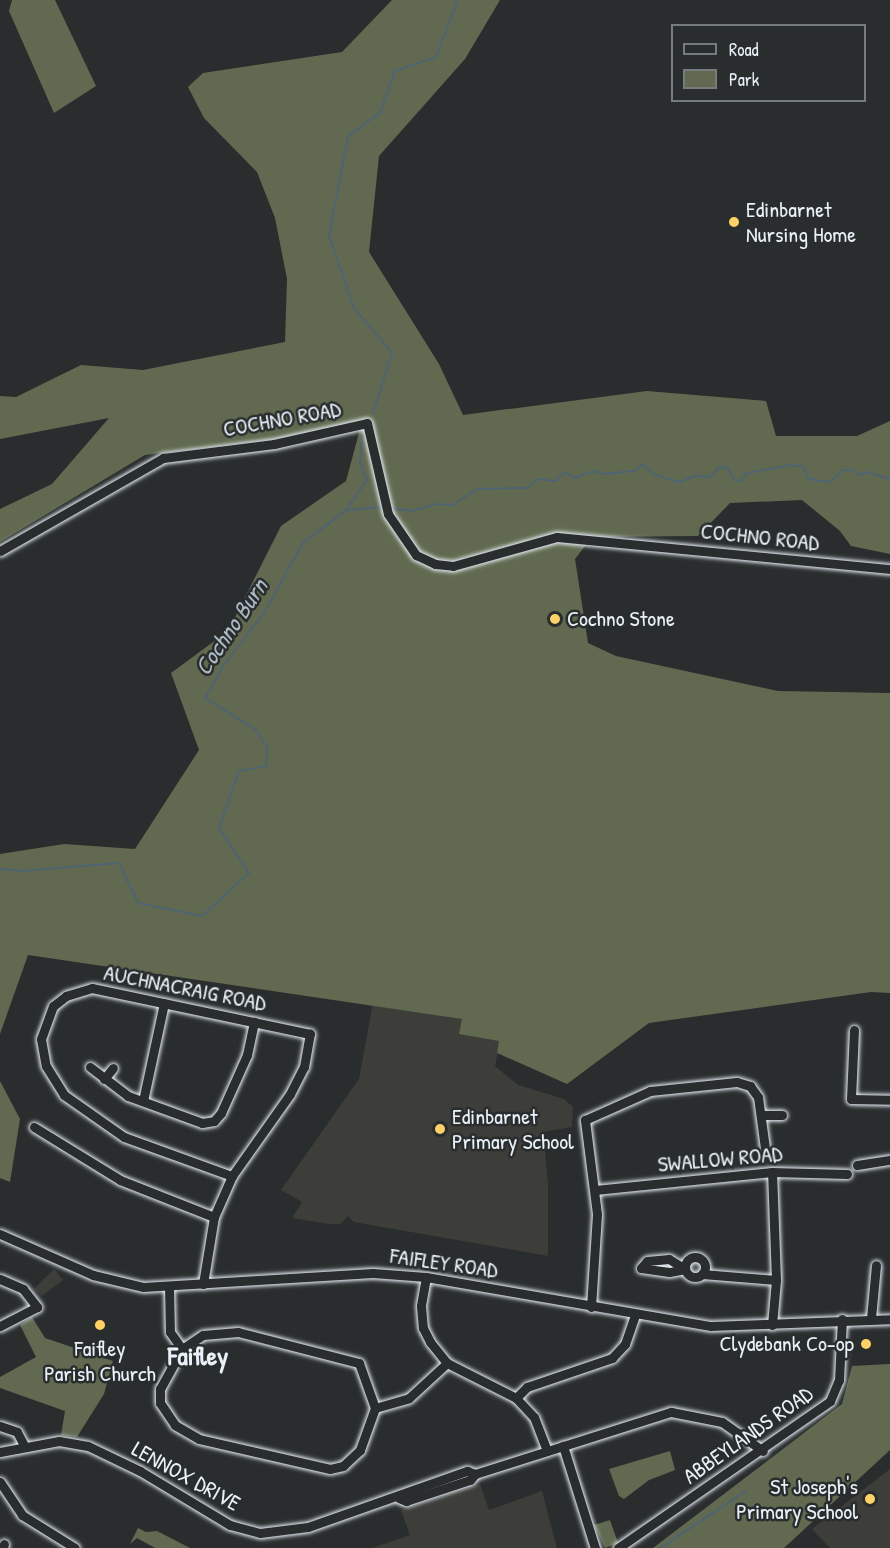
<!DOCTYPE html>
<style>
body{margin:0}
#map{position:relative;width:890px;height:1548px;overflow:hidden;background:#2a2d2e;font-family:"Patrick Hand",sans-serif}
div>[style]{position:absolute}
[style*='--x']{left:calc(var(--x)*1px);top:calc(var(--y)*1px);width:calc(var(--w)*1px);rotate:calc(var(--a)*1deg)}
.built>*{inset:0;background:#3d3d39}
.green>*{inset:0;background:#616a50}
.stream>*{height:2px;margin:-1px;padding:0 1px;transform-origin:1px;border-radius:1px;background:#4f6473}
.roads{filter:drop-shadow(0 0 2px #e8f1f8) drop-shadow(0 0 2px #e8f1f8)}
.minor>*{height:9px;margin:-4.5px;padding:0 4.5px;transform-origin:4.5px;border-radius:4.5px;background:#2a2d2e}
.minor>.ring{margin:-4.5px;padding:0;box-sizing:content-box;background:none;border:9px solid #2a2d2e;border-radius:50%}
.dots>*{width:16px;height:16px;translate:-50% -50%;box-sizing:border-box;border:3px solid #2a2d2e;border-radius:50%}
span{translate:-50% -50%;white-space:nowrap;text-align:center;line-height:1.15;-webkit-text-stroke:5px #2a2d2e;paint-order:stroke}
.poi-label{font-size:22px;color:#e8f1f8}
.left{translate:0 -50%;text-align:left}
.right{translate:-100% -50%;text-align:right}
.street-label{font-size:22px;color:#e8f1f8}
.water-label{font-size:24px;color:#abb9c3;font-style:italic}
.quarter-label{font-size:26px;color:#e8f1f8;font-weight:700}
.legend{position:absolute;left:671px;top:24px;width:195px;height:78px;box-sizing:border-box;background:#2a2d2e;border:2px solid #767b7f;margin:0;padding:8px 10px;list-style:none;font-size:18px;color:#e8f1f8}
.legend li{display:flex;align-items:center;gap:12px;height:30px}
.legend b{width:30px;border:2px solid #767b7f}
</style>
<div id="map">
<div class="built">
<div style="clip-path:polygon(373px 1003px,462px 1019px,500px 1041px,495px 1066px,518px 1085px,564px 1099px,573px 1107px,572px 1127px,543px 1132px,548px 1184px,548px 1256px,354px 1222px,348px 1216px,341px 1224px,328px 1224px,292px 1218px,302px 1202px,281px 1190px,359px 1079px)"></div>
<div style="clip-path:polygon(54px 1269px,63px 1280px,42px 1296px,34px 1289px)"></div>
<div style="clip-path:polygon(890px 1469px,890px 1548px,830px 1548px,812px 1529px)"></div>
<div style="clip-path:polygon(480px 1484px,489px 1510px,542px 1491px,557px 1548px,372px 1548px,410px 1535px,401px 1510px)"></div>
</div>
<div class="green">
<div style="clip-path:polygon(12px 0,55px 0,96px 86px,54px 113px,9px 11px)"></div>
<div style="clip-path:polygon(392px 0,500px 0,465px 59px,379px 156px,369px 252px,439px 364px,463px 415px,647px 391px,766px 401px,776px 436px,857px 436px,890px 421px,890px 554px,851px 546px,840px 531px,802px 500px,730px 503px,698px 536px,592px 537px,575px 559px,588px 643px,616px 656px,778px 691px,890px 693px,890px 993px,871px 992px,649px 1023px,567px 1084px,497px 1053px,499px 1041px,459px 1034px,462px 1019px,28px 955px,0 1034px,0 854px,64px 844px,135px 849px,199px 750px,171px 673px,228px 631px,281px 526px,346px 481px,360px 429px,145px 455px,0 542px,0 509px,52px 484px,109px 418px,0 439px,0 396px,16px 397px,81px 365px,143px 370px,285px 342px,287px 279px,275px 218px,257px 172px,204px 118px,188px 87px,203px 73px,342px 52px)"></div>
<div style="clip-path:polygon(0 1081px,20px 1119px,10px 1182px,0 1178px)"></div>
<div style="clip-path:polygon(32px 1317px,45px 1338px,113px 1361px,104px 1394px,77px 1437px,61px 1435px,65px 1411px,0 1388px,0 1377px,36px 1357px,20px 1325px)"></div>
<div style="clip-path:polygon(890px 1364px,890px 1450px,784px 1548px,653px 1548px,842px 1404px,852px 1366px)"></div>
<div style="clip-path:polygon(670px 1451px,675px 1470px,649px 1480px,624px 1499px,619px 1496px,609px 1469px)"></div>
<div style="clip-path:polygon(610px 1520px,618px 1543px,605px 1548px,594px 1525px)"></div>
<div style="clip-path:polygon(138px 1528px,146px 1532px,157px 1531px,190px 1548px,155px 1548px,137px 1538px,130px 1544px)"></div>
</div>
<div class="stream">
<div style="--x:373;--y:413;--w:63;--a:-72.4"></div>
<div style="--x:392;--y:353;--w:59;--a:-130.2"></div>
<div style="--x:354;--y:308;--w:76;--a:-109.1"></div>
<div style="--x:329;--y:236;--w:102;--a:-79.2"></div>
<div style="--x:348;--y:136;--w:39;--a:-36"></div>
<div style="--x:380;--y:113;--w:45;--a:-70.3"></div>
<div style="--x:395;--y:71;--w:43;--a:-18.9"></div>
<div style="--x:436;--y:57;--w:61;--a:-68.9"></div>
<div style="--x:389;--y:508;--w:23;--a:7"></div>
<div style="--x:412;--y:511;--w:25;--a:-16"></div>
<div style="--x:436;--y:504;--w:17;--a:3"></div>
<div style="--x:453;--y:505;--w:29;--a:-34"></div>
<div style="--x:477;--y:489;--w:49;--a:-1.2"></div>
<div style="--x:526;--y:488;--w:15;--a:-37"></div>
<div style="--x:538;--y:479;--w:17;--a:7"></div>
<div style="--x:555;--y:481;--w:13;--a:-42"></div>
<div style="--x:565;--y:472;--w:12;--a:31"></div>
<div style="--x:575;--y:478;--w:19;--a:-21"></div>
<div style="--x:593;--y:471;--w:11;--a:15"></div>
<div style="--x:604;--y:474;--w:31;--a:-6"></div>
<div style="--x:635;--y:471;--w:11;--a:-41"></div>
<div style="--x:643;--y:464;--w:16;--a:43"></div>
<div style="--x:655;--y:475;--w:26;--a:16"></div>
<div style="--x:680;--y:482;--w:16;--a:-22"></div>
<div style="--x:695;--y:476;--w:15;--a:4"></div>
<div style="--x:710;--y:477;--w:13;--a:-48"></div>
<div style="--x:719;--y:467;--w:9;--a:6"></div>
<div style="--x:728;--y:468;--w:13;--a:63"></div>
<div style="--x:734;--y:480;--w:6;--a:9"></div>
<div style="--x:740;--y:481;--w:11;--a:-49"></div>
<div style="--x:747;--y:473;--w:45;--a:-10.3"></div>
<div style="--x:791;--y:465;--w:12;--a:9"></div>
<div style="--x:803;--y:467;--w:12;--a:66"></div>
<div style="--x:808;--y:478;--w:6;--a:18"></div>
<div style="--x:814;--y:480;--w:17;--a:7"></div>
<div style="--x:831;--y:482;--w:17;--a:-45"></div>
<div style="--x:843;--y:470;--w:9;--a:0"></div>
<div style="--x:852;--y:470;--w:9;--a:32"></div>
<div style="--x:860;--y:475;--w:8;--a:-23"></div>
<div style="--x:867;--y:472;--w:24;--a:17"></div>
<div style="--x:347;--y:510;--w:36;--a:-5"></div>
<div style="--x:0;--y:869;--w:21;--a:5"></div>
<div style="--x:21;--y:871;--w:98;--a:-4.7"></div>
<div style="--x:119;--y:863;--w:44;--a:64.6"></div>
<div style="--x:138;--y:903;--w:65;--a:11.5"></div>
<div style="--x:202;--y:916;--w:64;--a:-42.5"></div>
<div style="--x:249;--y:873;--w:54;--a:-123.7"></div>
<div style="--x:219;--y:828;--w:60;--a:-70.7"></div>
<div style="--x:239;--y:771;--w:27;--a:-10"></div>
<div style="--x:266;--y:766;--w:19;--a:-87"></div>
<div style="--x:267;--y:747;--w:20;--a:-123"></div>
<div style="--x:256;--y:730;--w:60;--a:-147.9"></div>
<div style="--x:205;--y:698;--w:38;--a:-60"></div>
<div style="--x:224;--y:665;--w:66;--a:-52.4"></div>
<div style="--x:264;--y:613;--w:80;--a:-60.9"></div>
<div style="--x:303;--y:543;--w:54;--a:-37.5"></div>
<div style="--x:346;--y:510;--w:37;--a:-55"></div>
<div style="--x:367;--y:480;--w:18;--a:-112"></div>
<div style="--x:360;--y:463;--w:27;--a:-86"></div>
<div style="--x:660;--y:1548;--w:103;--a:-33.5"></div>
</div>
<div class="roads">
<div class="minor">
<div style="--x:0;--y:551;--w:188;--a:-29.7"></div>
<div style="--x:163;--y:458;--w:112;--a:-7.2"></div>
<div style="--x:274;--y:444;--w:95;--a:-12.7"></div>
<div style="--x:367;--y:423;--w:93;--a:77"></div>
<div style="--x:388;--y:514;--w:50;--a:55.7"></div>
<div style="--x:416;--y:555;--w:21;--a:25"></div>
<div style="--x:435;--y:564;--w:18;--a:6"></div>
<div style="--x:453;--y:566;--w:108;--a:-15.6"></div>
<div style="--x:557;--y:537;--w:335;--a:5.5"></div>
<div style="--x:854;--y:1030;--w:69;--a:92.5"></div>
<div style="--x:851;--y:1099;--w:39;--a:1"></div>
<div style="--x:90;--y:1067;--w:48;--a:37.3"></div>
<div style="--x:128;--y:1096;--w:79;--a:20"></div>
<div style="--x:202;--y:1123;--w:12;--a:-9"></div>
<div style="--x:214;--y:1121;--w:11;--a:-49"></div>
<div style="--x:221;--y:1113;--w:64;--a:-65.9"></div>
<div style="--x:247;--y:1055;--w:34;--a:-78"></div>
<div style="--x:104;--y:1079;--w:14;--a:-51"></div>
<div style="--x:143;--y:1101;--w:100;--a:-77.9"></div>
<div style="--x:762;--y:1115;--w:20;--a:0"></div>
<div style="--x:34;--y:1127;--w:101;--a:31.6"></div>
<div style="--x:120;--y:1180;--w:101;--a:21.5"></div>
<div style="--x:857;--y:1165;--w:33;--a:-9"></div>
<div style="--x:595;--y:1190;--w:178;--a:-5.8"></div>
<div style="--x:772;--y:1172;--w:75;--a:1.5"></div>
<div style="--x:0;--y:1234;--w:102;--a:23.8"></div>
<div style="--x:93;--y:1275;--w:51;--a:13.5"></div>
<div style="--x:143;--y:1287;--w:230;--a:-3.5"></div>
<div style="--x:373;--y:1273;--w:53;--a:4.3"></div>
<div style="--x:426;--y:1277;--w:289;--a:9.8"></div>
<div style="--x:711;--y:1326;--w:179;--a:-2.2"></div>
<div class="ring" style="left:685px;top:1257px;width:11px;height:11px"></div>
<div style="--x:669;--y:1259;--w:19;--a:32"></div>
<div style="--x:685;--y:1269;--w:16;--a:169"></div>
<div style="--x:669;--y:1272;--w:28;--a:-172"></div>
<div style="--x:641;--y:1268;--w:9;--a:-49"></div>
<div style="--x:647;--y:1261;--w:22;--a:-5"></div>
<div style="--x:702;--y:1274;--w:74;--a:4.6"></div>
<div style="--x:426;--y:1277;--w:29;--a:100"></div>
<div style="--x:421;--y:1306;--w:22;--a:85"></div>
<div style="--x:423;--y:1328;--w:16;--a:63"></div>
<div style="--x:430;--y:1342;--w:27;--a:51"></div>
<div style="--x:447;--y:1363;--w:77;--a:26.9"></div>
<div style="--x:516;--y:1398;--w:26;--a:47"></div>
<div style="--x:534;--y:1417;--w:36;--a:69"></div>
<div style="--x:0;--y:1279;--w:25;--a:23"></div>
<div style="--x:23;--y:1289;--w:23;--a:52"></div>
<div style="--x:37;--y:1307;--w:42;--a:152.8"></div>
<div style="--x:203;--y:1284;--w:68;--a:-80.7"></div>
<div style="--x:214;--y:1217;--w:45;--a:-66.3"></div>
<div style="--x:232;--y:1176;--w:100;--a:-54.7"></div>
<div style="--x:290;--y:1094;--w:30;--a:-63"></div>
<div style="--x:304;--y:1067;--w:34;--a:-80"></div>
<div style="--x:310;--y:1034;--w:223;--a:-168.1"></div>
<div style="--x:92;--y:988;--w:27;--a:163"></div>
<div style="--x:66;--y:996;--w:16;--a:142"></div>
<div style="--x:53;--y:1006;--w:35;--a:110"></div>
<div style="--x:41;--y:1039;--w:27;--a:80"></div>
<div style="--x:46;--y:1066;--w:34;--a:58"></div>
<div style="--x:64;--y:1095;--w:73;--a:35"></div>
<div style="--x:124;--y:1137;--w:115;--a:19.9"></div>
<div style="--x:169;--y:1286;--w:46;--a:88.8"></div>
<div style="--x:170;--y:1332;--w:21;--a:55"></div>
<div style="--x:591;--y:1307;--w:93;--a:-86.3"></div>
<div style="--x:597;--y:1214;--w:95;--a:-97.3"></div>
<div style="--x:585;--y:1120;--w:71;--a:-24"></div>
<div style="--x:650;--y:1091;--w:87;--a:-5.9"></div>
<div style="--x:737;--y:1082;--w:14;--a:17"></div>
<div style="--x:750;--y:1086;--w:14;--a:54"></div>
<div style="--x:758;--y:1097;--w:51;--a:82.2"></div>
<div style="--x:871;--y:1318;--w:53;--a:-84.6"></div>
<div style="--x:772;--y:1325;--w:45;--a:-84.9"></div>
<div style="--x:776;--y:1280;--w:108;--a:-92.1"></div>
<div style="--x:238;--y:1332;--w:125;--a:14.4"></div>
<div style="--x:359;--y:1363;--w:48;--a:70.4"></div>
<div style="--x:375;--y:1408;--w:45;--a:109.7"></div>
<div style="--x:360;--y:1450;--w:23;--a:137"></div>
<div style="--x:343;--y:1466;--w:13;--a:167"></div>
<div style="--x:330;--y:1469;--w:134;--a:-167.1"></div>
<div style="--x:199;--y:1439;--w:28;--a:-150"></div>
<div style="--x:175;--y:1425;--w:27;--a:-124"></div>
<div style="--x:160;--y:1403;--w:14;--a:-90"></div>
<div style="--x:160;--y:1389;--w:46;--a:-61.2"></div>
<div style="--x:182;--y:1349;--w:25;--a:-34"></div>
<div style="--x:203;--y:1335;--w:35;--a:-5"></div>
<div style="--x:516;--y:1398;--w:16;--a:-45"></div>
<div style="--x:527;--y:1387;--w:90;--a:-18.8"></div>
<div style="--x:612;--y:1358;--w:19;--a:-47"></div>
<div style="--x:625;--y:1344;--w:31;--a:-71"></div>
<div style="--x:375;--y:1408;--w:35;--a:-16"></div>
<div style="--x:409;--y:1398;--w:52;--a:-42.6"></div>
<div style="--x:0;--y:1426;--w:18;--a:19"></div>
<div style="--x:17;--y:1432;--w:15;--a:62"></div>
<div style="--x:563;--y:1446;--w:107;--a:72.6"></div>
<div style="--x:0;--y:1452;--w:60;--a:-10.6"></div>
<div style="--x:59;--y:1441;--w:29;--a:10"></div>
<div style="--x:88;--y:1446;--w:58;--a:25.7"></div>
<div style="--x:140;--y:1471;--w:105;--a:31"></div>
<div style="--x:230;--y:1525;--w:31;--a:15"></div>
<div style="--x:260;--y:1533;--w:48;--a:-7.1"></div>
<div style="--x:308;--y:1527;--w:169;--a:-19.4"></div>
<div style="--x:467;--y:1471;--w:9;--a:21"></div>
<div style="--x:475;--y:1474;--w:206;--a:-17.6"></div>
<div style="--x:671;--y:1412;--w:52;--a:11.1"></div>
<div style="--x:722;--y:1422;--w:50;--a:35.3"></div>
<div style="--x:0;--y:1482;--w:40;--a:56"></div>
<div style="--x:22;--y:1515;--w:62;--a:31.9"></div>
<div style="--x:399;--y:1498;--w:8;--a:23"></div>
<div style="--x:406;--y:1501;--w:67;--a:-18.2"></div>
<div style="--x:470;--y:1480;--w:8;--a:-50"></div>
<div style="--x:3;--y:1548;--w:4;--a:-76"></div>
<div style="--x:618;--y:1548;--w:258;--a:-34.7"></div>
<div style="--x:830;--y:1401;--w:23;--a:-67"></div>
<div style="--x:839;--y:1380;--w:61;--a:-87.2"></div>
</div>
</div>
<div class="dots">
<div style="left:734px;top:222px;background:#ffd166"></div>
<div style="left:555px;top:619px;background:#ffd166"></div>
<div style="left:440px;top:1129px;background:#ffd166"></div>
<div style="left:100px;top:1325px;background:#ffd166"></div>
<div style="left:866px;top:1344px;background:#ffd166"></div>
<div style="left:870px;top:1499px;background:#ffd166"></div>
</div>
<div class="poi-label">
<span class="left" style="left:746px;top:222px">Edinbarnet<br>Nursing Home</span>
<span class="left" style="left:567px;top:619px">Cochno Stone</span>
<span class="left" style="left:452px;top:1129px">Edinbarnet<br>Primary School</span>
<span class="right" style="left:854px;top:1344px">Clydebank Co-op</span>
<span style="left:100px;top:1361px">Faifley<br>Parish Church</span>
<span class="right" style="left:858px;top:1499px">St Joseph's<br>Primary School</span>
</div>
<div class="street-label">
<span style="left:282px;top:419px;rotate:-10deg">COCHNO ROAD</span>
<span style="left:760px;top:537px;rotate:6deg">COCHNO ROAD</span>
<span style="left:185px;top:988px;rotate:11deg">AUCHNACRAIG ROAD</span>
<span style="left:720px;top:1159px;rotate:-5deg">SWALLOW ROAD</span>
<span style="left:444px;top:1263px;rotate:8deg">FAIFLEY ROAD</span>
<span style="left:748px;top:1435px;rotate:-35deg">ABBEYLANDS ROAD</span>
<span style="left:186px;top:1476px;rotate:29deg">LENNOX DRIVE</span>
</div>
<div class="water-label">
<span style="left:231px;top:627px;rotate:-56deg">Cochno Burn</span>
</div>
<div class="quarter-label">
<span style="left:198px;top:1356px">Faifley</span>
</div>
<ul class="legend">
<li><b style="height:8px;background:#2a2d2e"></b>Road</li>
<li><b style="height:16px;background:#616a50"></b>Park</li>
</ul>
</div>
